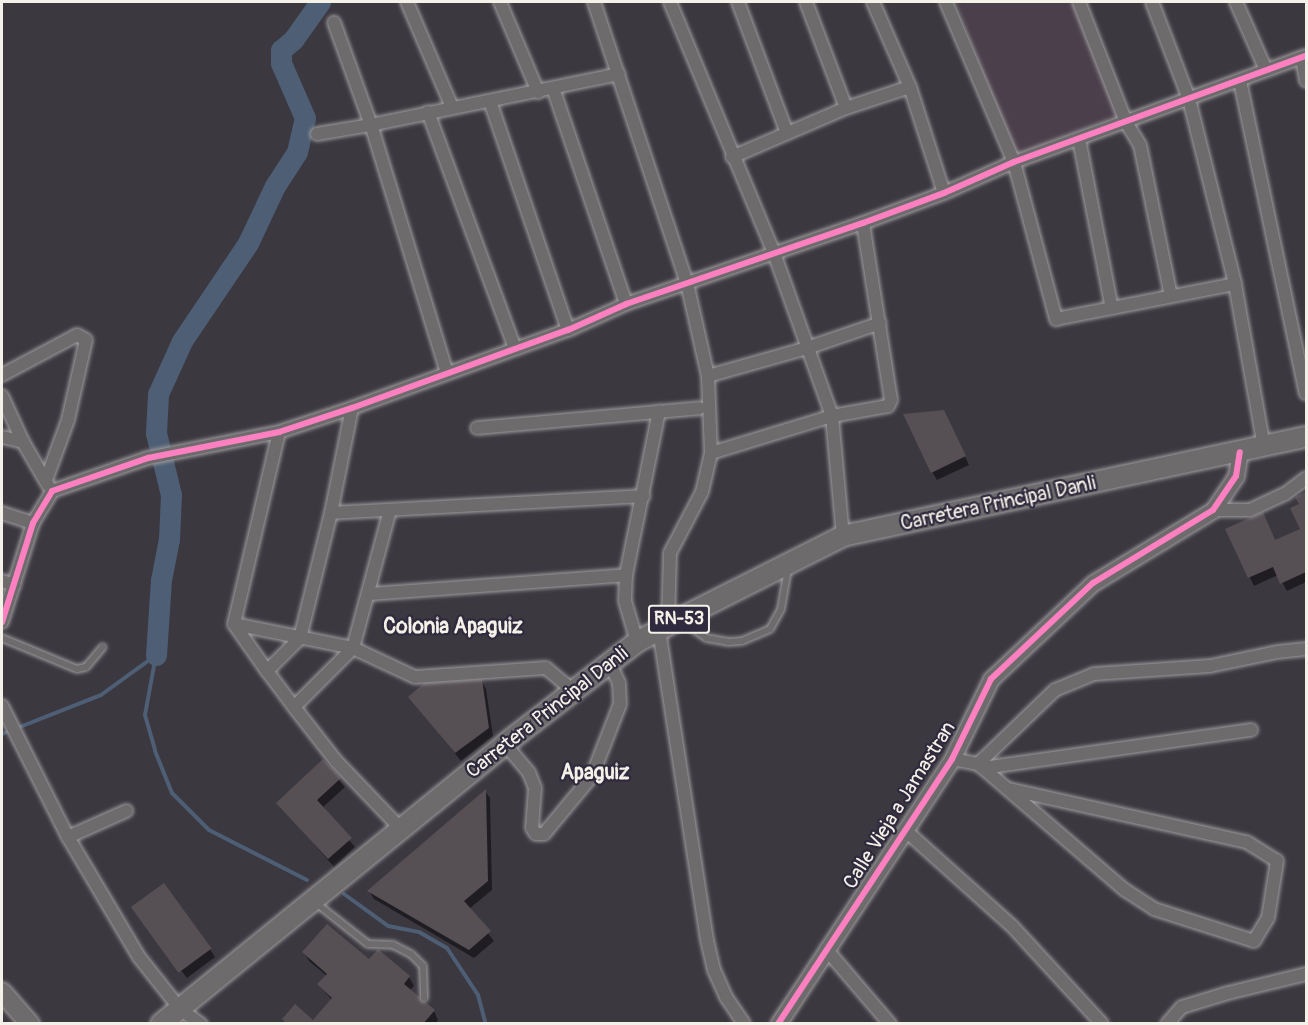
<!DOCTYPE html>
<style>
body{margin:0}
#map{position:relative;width:1308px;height:1025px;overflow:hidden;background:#3c3840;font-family:Pangolin,sans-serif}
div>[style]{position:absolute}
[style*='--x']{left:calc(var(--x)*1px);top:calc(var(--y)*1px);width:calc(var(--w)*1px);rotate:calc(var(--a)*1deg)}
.built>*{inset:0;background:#4b3f4b}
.shadow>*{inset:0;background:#0007}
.stream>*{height:4px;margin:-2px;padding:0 2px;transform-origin:2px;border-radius:2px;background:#4d5e75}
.river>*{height:21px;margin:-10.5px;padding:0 10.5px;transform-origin:10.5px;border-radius:10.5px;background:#4d5e75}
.building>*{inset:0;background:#565055;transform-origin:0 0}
.roads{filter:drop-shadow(0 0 2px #9f9d9f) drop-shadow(0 0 2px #9f9d9f)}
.service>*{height:6px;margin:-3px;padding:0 3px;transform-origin:3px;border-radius:3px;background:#6e6b6d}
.minor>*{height:12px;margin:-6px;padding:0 6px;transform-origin:6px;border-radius:6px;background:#6e6b6d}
.tertiary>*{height:15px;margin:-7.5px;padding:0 7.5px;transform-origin:7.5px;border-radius:7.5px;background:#6e6b6d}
.secondary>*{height:18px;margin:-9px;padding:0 9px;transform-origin:9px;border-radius:9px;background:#6e6b6d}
.primary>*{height:20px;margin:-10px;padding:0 10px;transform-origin:10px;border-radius:10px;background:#6e6b6d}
.cycleway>*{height:6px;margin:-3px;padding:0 3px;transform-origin:3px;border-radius:3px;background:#ff80c0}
span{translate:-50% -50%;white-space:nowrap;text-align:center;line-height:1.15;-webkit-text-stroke:4.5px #2f2a3d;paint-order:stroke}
.shield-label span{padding:2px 4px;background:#2f2a3d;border:2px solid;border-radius:4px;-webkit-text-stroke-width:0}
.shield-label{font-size:18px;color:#f4f1e8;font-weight:700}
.street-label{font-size:20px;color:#f4f1e8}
.neighbourhood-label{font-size:21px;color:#f4f1e8;font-weight:700}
.frame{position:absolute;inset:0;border:3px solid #f4f1e8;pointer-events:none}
</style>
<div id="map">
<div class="built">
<div style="clip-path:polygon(956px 2px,1074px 2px,1120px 114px,1015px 156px)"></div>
</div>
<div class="shadow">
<div style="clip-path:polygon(948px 420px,969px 465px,937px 480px,932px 472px)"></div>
<div style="clip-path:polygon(1306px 493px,1306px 582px,1287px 591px,1278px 575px,1254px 586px,1227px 530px,1275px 541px,1302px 530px,1301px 505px,1297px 498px)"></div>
<div style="clip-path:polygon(481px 681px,486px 689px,493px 736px,461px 761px,410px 698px)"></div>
<div style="clip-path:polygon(323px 761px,345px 787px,322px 808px,355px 847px,334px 867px,278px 803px)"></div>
<div style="clip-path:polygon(485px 791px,490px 798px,492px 890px,469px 909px,494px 941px,474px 958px,374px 899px,369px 891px)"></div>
<div style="clip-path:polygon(133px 907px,210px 949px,215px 957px,187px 978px)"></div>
<div style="clip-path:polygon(304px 952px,369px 961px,409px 977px,414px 986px,410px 990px,434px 1011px,438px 1020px,435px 1024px,286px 1024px,284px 1019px,313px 1022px,332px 1000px,319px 985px,327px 976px,309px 961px)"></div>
</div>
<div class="stream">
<div style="--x:156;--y:655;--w:61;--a:100.4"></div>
<div style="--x:145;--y:715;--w:37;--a:74"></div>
<div style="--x:155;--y:751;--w:45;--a:68"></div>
<div style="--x:172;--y:793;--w:52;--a:45"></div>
<div style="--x:209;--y:830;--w:110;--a:27"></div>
<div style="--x:2;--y:734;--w:106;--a:-21.5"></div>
<div style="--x:101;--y:695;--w:68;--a:-36"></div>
<div style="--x:344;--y:894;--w:54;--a:36"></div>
<div style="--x:388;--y:926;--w:32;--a:11"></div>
<div style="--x:419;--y:932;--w:32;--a:30"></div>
<div style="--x:447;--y:948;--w:56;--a:56.6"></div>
<div style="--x:478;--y:995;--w:30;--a:75"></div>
</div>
<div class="river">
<div style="--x:156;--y:655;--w:75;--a:-86.2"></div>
<div style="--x:161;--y:580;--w:42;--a:-79"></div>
<div style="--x:169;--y:539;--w:44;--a:-87.4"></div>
<div style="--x:171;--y:495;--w:64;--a:-103.6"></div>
<div style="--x:156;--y:433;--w:39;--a:-87"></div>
<div style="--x:158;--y:394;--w:58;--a:-65.6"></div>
<div style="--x:182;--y:341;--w:118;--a:-56"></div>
<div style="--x:248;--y:243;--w:63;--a:-64.7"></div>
<div style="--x:275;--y:186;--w:40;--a:-57.1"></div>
<div style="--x:297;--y:152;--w:35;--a:-77"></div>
<div style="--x:305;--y:118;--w:60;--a:-113.6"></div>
<div style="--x:281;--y:63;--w:13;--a:-90"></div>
<div style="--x:281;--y:50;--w:16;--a:-40"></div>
<div style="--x:293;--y:40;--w:47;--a:-54.6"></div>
</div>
<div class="building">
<div style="clip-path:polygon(944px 410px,966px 456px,931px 473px,903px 414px)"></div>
<div style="clip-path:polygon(1306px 492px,1306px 572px,1280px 584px,1273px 567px,1248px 578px,1225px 529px,1263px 512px,1275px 540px,1300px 529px,1290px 508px,1299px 504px,1295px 497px)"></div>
<div style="clip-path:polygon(482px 679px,489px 728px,455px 753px,408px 697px,424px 683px)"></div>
<div style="clip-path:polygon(323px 759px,341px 778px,317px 800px,352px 838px,328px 859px,276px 803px)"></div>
<div style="clip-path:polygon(486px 789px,488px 881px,464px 901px,491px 931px,469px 950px,367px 891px)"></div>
<div style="left:164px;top:883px;width:81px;height:41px;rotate:54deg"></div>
<div style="clip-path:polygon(327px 924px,369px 959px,378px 949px,410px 976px,404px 984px,435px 1010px,423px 1024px,287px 1024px,282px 1019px,295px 1004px,313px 1020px,332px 998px,317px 984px,327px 974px,302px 952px)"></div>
</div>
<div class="roads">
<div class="service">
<div style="--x:682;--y:621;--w:29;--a:35"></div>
<div style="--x:706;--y:638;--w:22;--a:10"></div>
<div style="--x:728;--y:642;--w:14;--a:-4"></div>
<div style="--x:742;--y:641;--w:30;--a:-23"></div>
<div style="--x:770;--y:629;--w:23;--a:-61"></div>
<div style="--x:781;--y:609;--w:41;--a:-80.1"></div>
<div style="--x:2;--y:638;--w:81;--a:22.5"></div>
<div style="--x:77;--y:669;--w:9;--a:-13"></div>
<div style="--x:86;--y:667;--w:26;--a:-50"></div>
<div style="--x:316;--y:903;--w:66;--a:38.3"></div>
<div style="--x:368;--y:944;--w:25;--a:2"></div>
<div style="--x:393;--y:945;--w:20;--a:27"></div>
<div style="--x:411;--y:954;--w:17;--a:45"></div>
<div style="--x:423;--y:966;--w:32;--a:88"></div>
</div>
<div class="minor">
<div style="--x:407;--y:2;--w:114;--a:66.8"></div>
<div style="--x:500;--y:2;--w:98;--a:67.1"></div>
<div style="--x:594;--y:2;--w:296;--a:71.7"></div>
<div style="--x:687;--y:283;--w:95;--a:77.3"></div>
<div style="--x:708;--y:376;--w:77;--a:87.8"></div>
<div style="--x:711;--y:453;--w:40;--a:103"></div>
<div style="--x:702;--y:492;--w:69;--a:117.7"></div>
<div style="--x:670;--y:553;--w:72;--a:91.6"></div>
<div style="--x:670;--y:2;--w:272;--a:67.5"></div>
<div style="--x:774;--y:253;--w:173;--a:70.4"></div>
<div style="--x:832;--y:416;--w:121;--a:84.8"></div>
<div style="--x:738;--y:2;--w:140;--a:69.5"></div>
<div style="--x:806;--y:2;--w:113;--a:69.3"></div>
<div style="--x:873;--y:2;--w:93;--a:66.5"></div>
<div style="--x:910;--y:87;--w:111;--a:72.2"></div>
<div style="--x:946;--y:2;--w:174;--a:67"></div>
<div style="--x:1014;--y:162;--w:163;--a:75"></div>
<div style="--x:1056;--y:319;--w:182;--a:-11.1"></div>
<div style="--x:1079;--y:2;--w:129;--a:68.6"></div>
<div style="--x:1126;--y:122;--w:27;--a:59"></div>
<div style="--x:1140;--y:145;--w:154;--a:78.4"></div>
<div style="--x:1152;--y:2;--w:104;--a:69.1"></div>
<div style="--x:1189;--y:99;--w:191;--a:76"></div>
<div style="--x:1235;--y:284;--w:165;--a:79.9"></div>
<div style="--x:1236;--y:2;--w:74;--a:66.2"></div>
<div style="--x:1302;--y:58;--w:23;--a:80"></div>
<div style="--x:1240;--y:81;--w:319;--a:78.1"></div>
<div style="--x:553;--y:88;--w:228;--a:71.3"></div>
<div style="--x:490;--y:101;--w:242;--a:71.2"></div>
<div style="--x:428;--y:112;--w:252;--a:69.8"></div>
<div style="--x:317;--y:134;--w:55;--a:-9.5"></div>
<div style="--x:371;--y:125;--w:109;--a:-109.8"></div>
<div style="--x:1079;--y:139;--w:172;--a:79"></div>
<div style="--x:732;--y:157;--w:124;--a:-23.3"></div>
<div style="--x:846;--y:108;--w:67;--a:-18.2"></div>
<div style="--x:447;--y:373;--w:259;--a:-107"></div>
<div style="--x:371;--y:125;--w:253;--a:-11.6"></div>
<div style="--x:2;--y:375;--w:85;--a:-28.1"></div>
<div style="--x:77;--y:335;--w:10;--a:29"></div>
<div style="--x:86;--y:340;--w:82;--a:102.7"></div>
<div style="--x:68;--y:420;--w:64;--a:110.1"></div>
<div style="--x:708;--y:376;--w:103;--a:-15.8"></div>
<div style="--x:807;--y:348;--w:77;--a:-18.9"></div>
<div style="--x:2;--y:396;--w:51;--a:65.5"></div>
<div style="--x:23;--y:442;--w:50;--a:59.8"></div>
<div style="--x:477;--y:428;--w:223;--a:-5.1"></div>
<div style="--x:2;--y:437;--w:22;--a:13"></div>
<div style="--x:711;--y:453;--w:127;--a:-17"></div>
<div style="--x:832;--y:416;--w:57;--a:-10.1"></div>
<div style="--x:888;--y:406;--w:7;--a:-63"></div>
<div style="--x:891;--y:400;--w:179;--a:-99"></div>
<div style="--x:390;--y:510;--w:143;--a:105"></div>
<div style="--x:353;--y:648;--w:83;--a:135"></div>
<div style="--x:294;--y:707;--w:68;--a:52.1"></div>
<div style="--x:336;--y:761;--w:94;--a:46.3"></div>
<div style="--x:1213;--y:510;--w:37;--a:0"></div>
<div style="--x:1250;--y:510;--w:38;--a:-25"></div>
<div style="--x:1285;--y:494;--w:26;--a:-37"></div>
<div style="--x:2;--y:513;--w:33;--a:18"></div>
<div style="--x:331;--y:513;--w:313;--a:-3.1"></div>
<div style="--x:2;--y:581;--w:13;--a:18"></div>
<div style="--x:369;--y:594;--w:258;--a:-4.2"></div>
<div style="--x:2;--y:622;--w:104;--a:-72.6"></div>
<div style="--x:33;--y:523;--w:37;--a:-59"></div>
<div style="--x:52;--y:491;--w:102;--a:-19"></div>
<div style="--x:148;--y:458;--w:134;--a:-11.2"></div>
<div style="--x:279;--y:432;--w:77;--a:-18.2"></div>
<div style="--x:352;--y:408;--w:230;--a:-19.9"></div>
<div style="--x:568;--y:330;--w:64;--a:-24.1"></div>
<div style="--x:626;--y:304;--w:250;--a:-18.9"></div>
<div style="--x:863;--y:223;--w:86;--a:-20.3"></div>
<div style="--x:944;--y:193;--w:77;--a:-23.9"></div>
<div style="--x:1014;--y:162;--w:311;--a:-20"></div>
<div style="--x:234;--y:624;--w:121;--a:11.4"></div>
<div style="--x:353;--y:648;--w:68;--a:25.1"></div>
<div style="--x:415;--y:677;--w:131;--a:-3.9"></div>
<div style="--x:546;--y:668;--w:35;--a:40"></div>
<div style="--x:659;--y:630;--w:314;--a:81.2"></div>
<div style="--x:707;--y:940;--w:31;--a:77"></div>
<div style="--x:714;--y:970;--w:30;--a:66"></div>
<div style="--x:726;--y:997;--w:32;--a:56"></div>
<div style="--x:637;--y:642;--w:43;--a:-106.3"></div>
<div style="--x:625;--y:601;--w:26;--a:-88"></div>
<div style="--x:626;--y:575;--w:167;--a:-78.6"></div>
<div style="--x:267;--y:671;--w:57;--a:-125.1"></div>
<div style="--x:234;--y:624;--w:197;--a:-76.8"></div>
<div style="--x:2;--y:706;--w:147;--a:63.3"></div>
<div style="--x:68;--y:837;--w:139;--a:59.4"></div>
<div style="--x:139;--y:957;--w:66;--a:51.7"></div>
<div style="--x:180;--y:1009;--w:26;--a:36"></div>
<div style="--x:294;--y:707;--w:45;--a:-126.9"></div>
<div style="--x:267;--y:671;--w:47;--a:-45"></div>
<div style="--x:300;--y:638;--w:129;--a:-76.1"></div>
<div style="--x:331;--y:513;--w:107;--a:-78.7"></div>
<div style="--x:505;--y:744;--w:38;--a:50"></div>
<div style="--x:529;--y:773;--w:16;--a:68"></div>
<div style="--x:535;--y:788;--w:40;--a:94.3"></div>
<div style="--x:532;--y:828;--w:7;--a:56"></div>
<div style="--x:536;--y:834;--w:8;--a:0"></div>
<div style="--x:544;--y:834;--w:75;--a:-50.4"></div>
<div style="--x:592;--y:776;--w:77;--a:-68.7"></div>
<div style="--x:620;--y:704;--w:21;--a:-93"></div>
<div style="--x:619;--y:683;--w:21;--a:-115"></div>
<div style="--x:952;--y:759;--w:26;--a:11"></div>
<div style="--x:978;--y:764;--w:6;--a:39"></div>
<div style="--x:983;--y:768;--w:187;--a:40.7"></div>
<div style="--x:1125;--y:890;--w:35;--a:33"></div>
<div style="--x:1154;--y:909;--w:105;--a:17.7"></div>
<div style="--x:1254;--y:941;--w:27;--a:-59"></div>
<div style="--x:1268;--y:918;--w:58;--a:-81"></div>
<div style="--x:1277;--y:861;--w:36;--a:-148"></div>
<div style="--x:1246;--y:842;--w:244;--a:-167.4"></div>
<div style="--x:978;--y:764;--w:107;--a:-43.9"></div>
<div style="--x:1055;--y:690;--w:42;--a:-22.3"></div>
<div style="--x:1094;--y:674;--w:116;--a:-3.9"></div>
<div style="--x:1210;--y:666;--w:68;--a:-11.8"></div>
<div style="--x:1277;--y:652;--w:29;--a:-6"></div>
<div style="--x:983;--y:768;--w:271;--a:-8.1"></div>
<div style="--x:905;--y:830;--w:144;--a:41.9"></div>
<div style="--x:1012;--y:926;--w:133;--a:47.4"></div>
<div style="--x:68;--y:837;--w:64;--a:-24.1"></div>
<div style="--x:826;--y:949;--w:99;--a:49.5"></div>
<div style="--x:1167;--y:1024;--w:23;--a:-49"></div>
<div style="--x:1182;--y:1007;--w:48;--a:-16.9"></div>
<div style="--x:1228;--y:993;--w:80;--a:-13.7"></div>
</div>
<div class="tertiary">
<div style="--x:778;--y:1024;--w:317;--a:-56.7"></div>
<div style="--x:952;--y:759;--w:89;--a:-64"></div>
<div style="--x:991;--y:679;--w:140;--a:-43.3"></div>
<div style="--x:1093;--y:583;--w:140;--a:-31.3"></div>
<div style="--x:1213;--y:510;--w:41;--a:-55.9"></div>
<div style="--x:1236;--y:476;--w:24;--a:-81"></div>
</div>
<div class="secondary">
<div style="--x:2;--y:992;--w:43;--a:48.8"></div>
</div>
<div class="primary">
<div style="--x:161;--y:1024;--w:444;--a:-39.1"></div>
<div style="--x:505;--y:744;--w:167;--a:-37.7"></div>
<div style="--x:637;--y:642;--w:48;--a:-28.7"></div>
<div style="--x:679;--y:619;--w:184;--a:-26.8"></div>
<div style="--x:843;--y:536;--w:473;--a:-12.1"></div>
</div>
</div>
<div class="cycleway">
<div style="--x:2;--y:622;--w:104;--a:-72.6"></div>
<div style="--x:33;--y:523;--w:37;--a:-59"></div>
<div style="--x:52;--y:491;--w:102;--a:-19"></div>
<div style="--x:148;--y:458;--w:134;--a:-11.2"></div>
<div style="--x:279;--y:432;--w:77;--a:-18.2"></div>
<div style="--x:352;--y:408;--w:230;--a:-19.9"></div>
<div style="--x:568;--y:330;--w:64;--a:-24.1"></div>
<div style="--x:626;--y:304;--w:250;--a:-18.9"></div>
<div style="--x:863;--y:223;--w:86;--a:-20.3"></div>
<div style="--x:944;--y:193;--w:77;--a:-23.9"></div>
<div style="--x:1014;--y:162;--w:311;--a:-20"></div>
<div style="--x:778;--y:1024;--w:317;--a:-56.7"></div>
<div style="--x:952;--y:759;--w:89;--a:-64"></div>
<div style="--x:991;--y:679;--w:140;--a:-43.3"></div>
<div style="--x:1093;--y:583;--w:140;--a:-31.3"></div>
<div style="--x:1213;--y:510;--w:41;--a:-55.9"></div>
<div style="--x:1236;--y:476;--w:24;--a:-81"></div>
</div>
<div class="shield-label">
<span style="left:679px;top:619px">RN-53</span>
</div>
<div class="street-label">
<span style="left:998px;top:503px;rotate:-12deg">Carretera Principal Danli</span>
<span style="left:547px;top:712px;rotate:-38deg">Carretera Principal Danli</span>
<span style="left:899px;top:805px;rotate:-58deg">Calle Vieja a Jamastran</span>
</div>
<div class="neighbourhood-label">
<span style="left:453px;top:627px">Colonia Apaguiz</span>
<span style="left:595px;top:773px">Apaguiz</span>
</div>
<div class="frame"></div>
</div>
